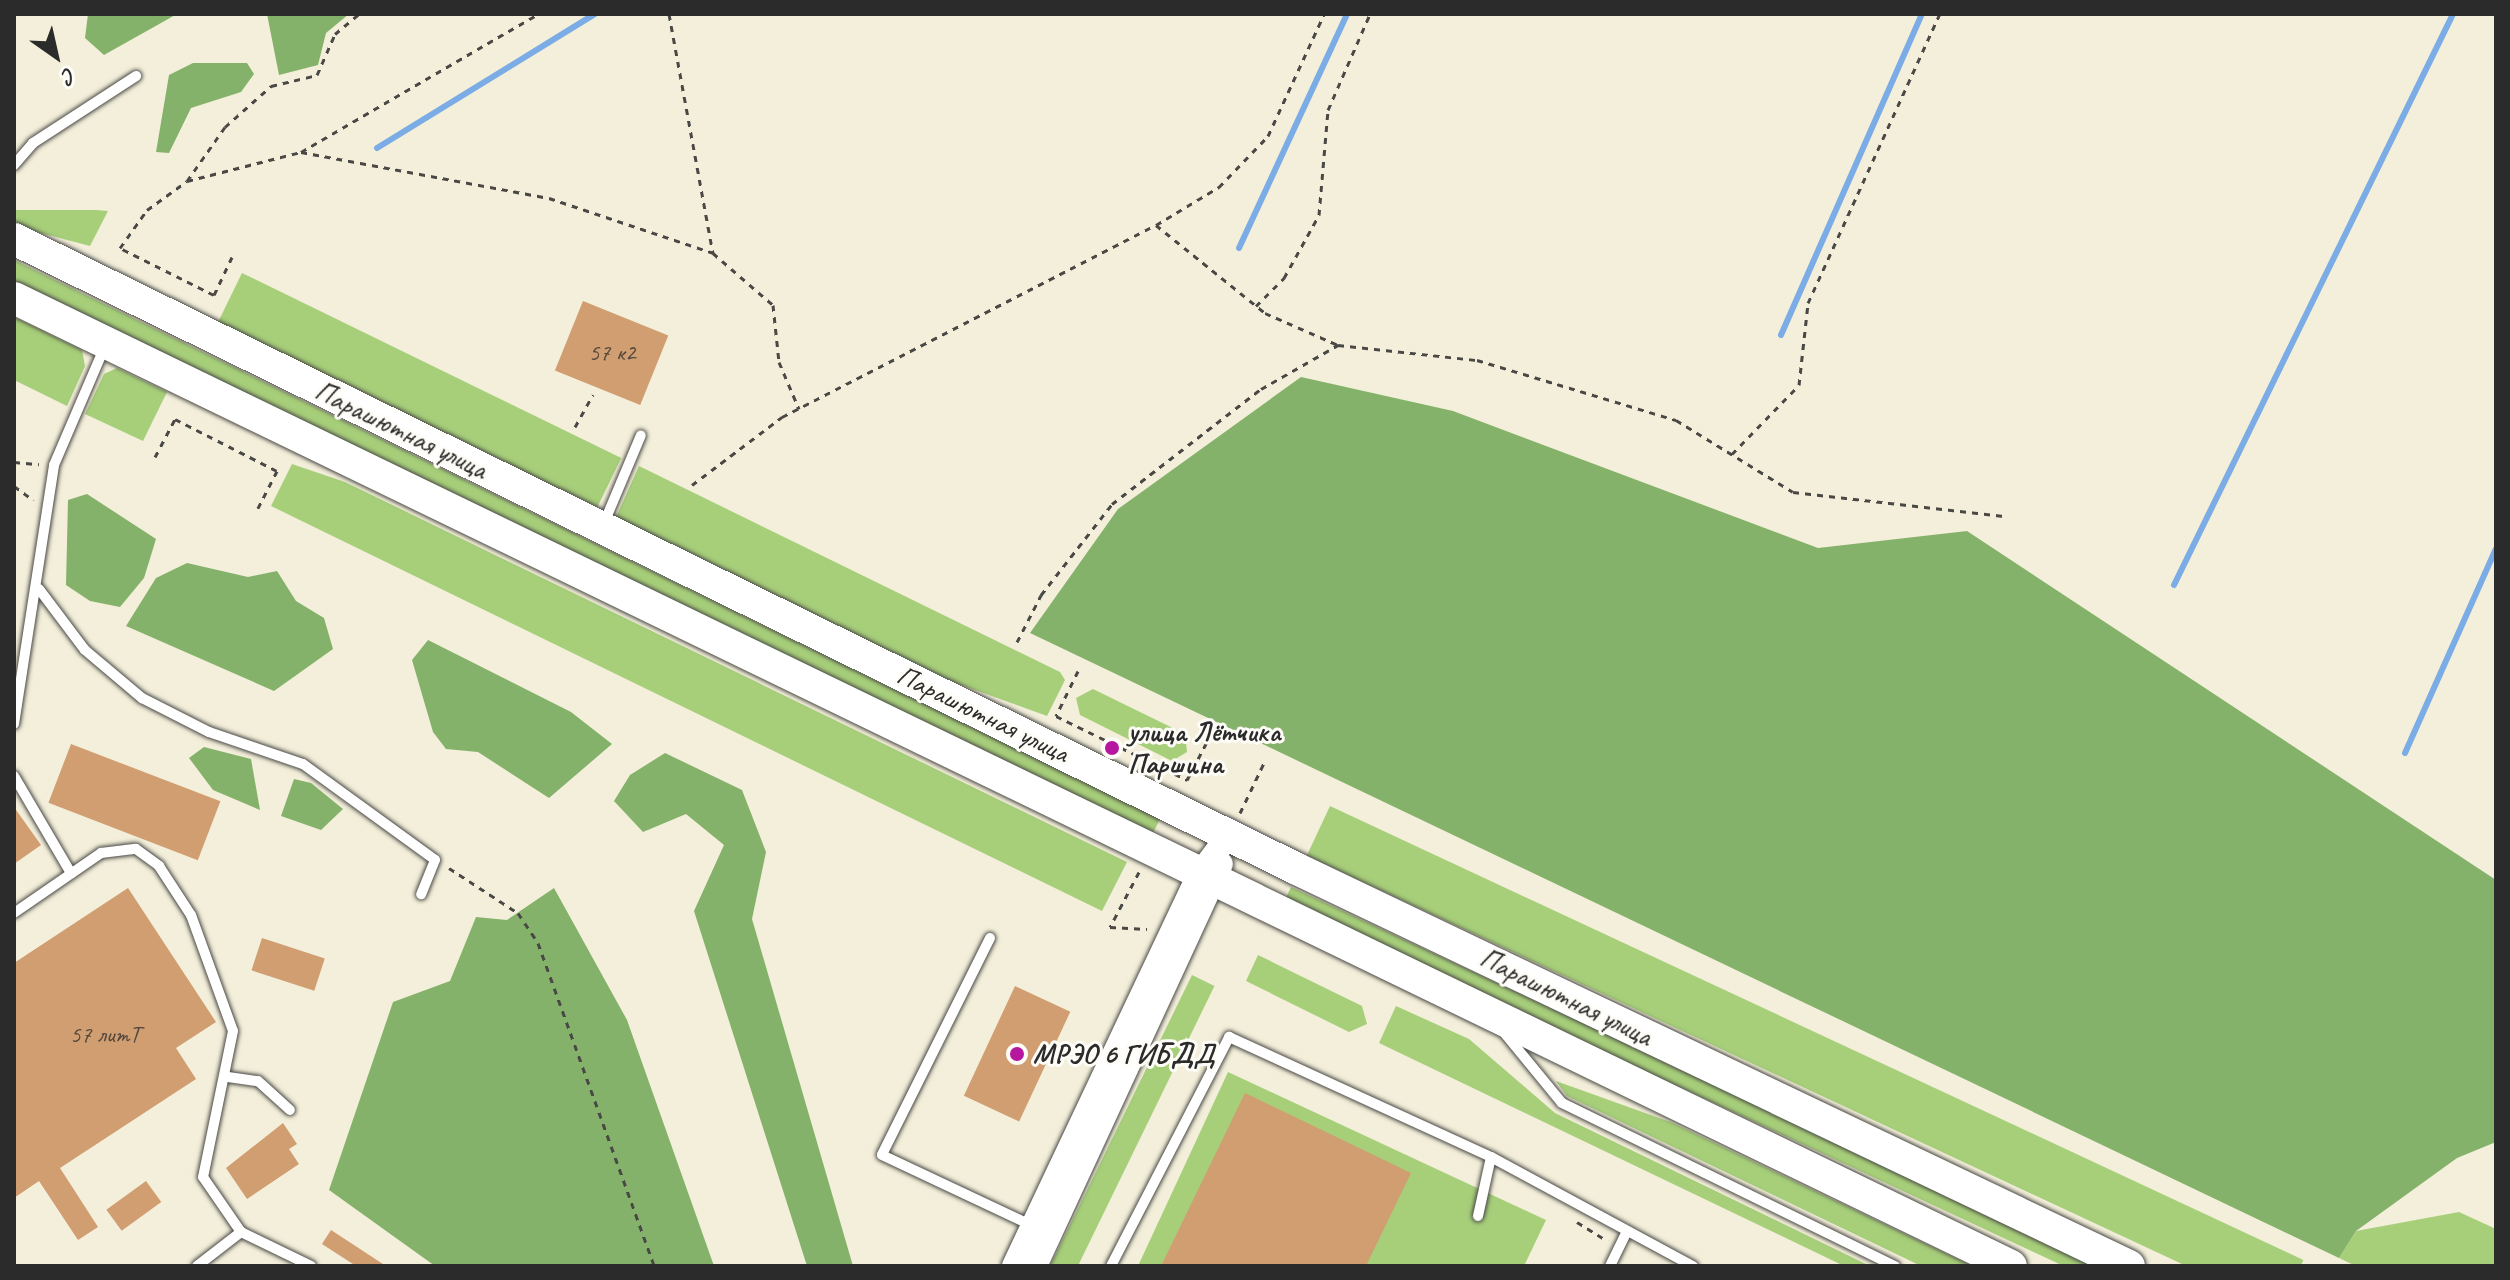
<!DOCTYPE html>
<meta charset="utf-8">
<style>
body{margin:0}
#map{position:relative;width:2510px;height:1280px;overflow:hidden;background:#f3efda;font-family:Caveat,sans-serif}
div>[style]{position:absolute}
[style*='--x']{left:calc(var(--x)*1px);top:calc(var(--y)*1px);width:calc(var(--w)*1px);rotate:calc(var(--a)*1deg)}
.green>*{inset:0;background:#a7cf7a;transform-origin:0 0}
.forest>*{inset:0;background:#85b26a}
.stream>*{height:6px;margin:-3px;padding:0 3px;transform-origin:3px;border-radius:3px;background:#7bace6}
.building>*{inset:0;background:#d09e71;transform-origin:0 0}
.path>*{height:3px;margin-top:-1.5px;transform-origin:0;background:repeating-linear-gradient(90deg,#494845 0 6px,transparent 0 12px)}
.roads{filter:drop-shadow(0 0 2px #494845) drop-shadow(0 0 2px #494845)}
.service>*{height:10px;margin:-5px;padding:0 5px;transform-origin:5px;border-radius:5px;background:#fff}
.tertiary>*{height:24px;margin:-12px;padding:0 12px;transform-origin:12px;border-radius:12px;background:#fff}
.primary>*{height:32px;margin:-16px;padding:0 16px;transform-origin:16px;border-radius:16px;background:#fff}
.dots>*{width:22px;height:22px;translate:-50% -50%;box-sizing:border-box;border:4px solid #fdfcf7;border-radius:50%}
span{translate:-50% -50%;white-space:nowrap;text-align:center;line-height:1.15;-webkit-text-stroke:6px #fdfcf7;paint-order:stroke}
.number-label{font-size:24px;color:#54483c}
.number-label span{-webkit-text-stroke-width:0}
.street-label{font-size:28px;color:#2b2b2b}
.poi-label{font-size:28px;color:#2b2b2b;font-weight:700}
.left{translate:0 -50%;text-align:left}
.frame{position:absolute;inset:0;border:16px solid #2b2b2b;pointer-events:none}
.north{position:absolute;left:16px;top:16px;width:80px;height:80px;-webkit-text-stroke:6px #fdfcf7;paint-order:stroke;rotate:146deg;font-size:22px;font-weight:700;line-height:32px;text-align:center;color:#2b2b2b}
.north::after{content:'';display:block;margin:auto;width:28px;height:36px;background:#2b2b2b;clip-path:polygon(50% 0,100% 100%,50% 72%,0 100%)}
</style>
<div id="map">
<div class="green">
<div style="clip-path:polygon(14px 210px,96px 210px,108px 211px,90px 246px,29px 230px,14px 222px)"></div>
<div style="left:14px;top:260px;width:1275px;height:18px;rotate:26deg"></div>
<div style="left:242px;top:273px;width:422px;height:55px;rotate:26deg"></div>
<div style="clip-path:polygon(14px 317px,82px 350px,85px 366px,67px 406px,14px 380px)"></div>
<div style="clip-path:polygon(117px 368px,167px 392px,143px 441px,85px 414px,104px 374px)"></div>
<div style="clip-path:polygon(292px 464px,345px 482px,1127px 862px,1102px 911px,271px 506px)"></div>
<div style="clip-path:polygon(639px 466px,1060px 672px,1065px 680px,1047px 716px,953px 682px,616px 517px)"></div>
<div style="clip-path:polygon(1093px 689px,1185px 734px,1187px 752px,1172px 761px,1080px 715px,1076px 698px)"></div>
<div style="left:1330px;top:806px;width:1074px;height:55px;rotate:25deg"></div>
<div style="left:1291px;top:887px;width:882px;height:17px;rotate:25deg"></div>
<div style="clip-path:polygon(1258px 955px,1362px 1006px,1367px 1024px,1349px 1032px,1246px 981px)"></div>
<div style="left:1192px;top:975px;width:25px;height:323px;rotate:26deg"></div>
<div style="clip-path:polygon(1396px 1006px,1469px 1039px,1555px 1113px,1870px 1266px,1844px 1266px,1379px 1043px)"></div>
<div style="clip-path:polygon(1228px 1072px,1546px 1220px,1524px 1266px,1138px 1266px)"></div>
<div style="clip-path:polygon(1556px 1081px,1673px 1123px,1972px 1266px,1921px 1266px,1567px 1096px)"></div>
<div style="clip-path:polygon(2459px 1212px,2496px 1229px,2496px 1266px,2356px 1266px,2339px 1258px,2356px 1231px)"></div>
</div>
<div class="forest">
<div style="clip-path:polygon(88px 14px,177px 14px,104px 55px,85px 38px)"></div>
<div style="clip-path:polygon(267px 14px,349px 14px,326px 33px,318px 65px,279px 75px)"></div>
<div style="clip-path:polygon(193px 63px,247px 63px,254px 74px,241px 92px,191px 108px,169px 153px,156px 152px,169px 75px)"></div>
<div style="clip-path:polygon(1301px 377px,1453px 411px,1818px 548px,1967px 531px,2496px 880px,2496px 1142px,2457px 1158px,2356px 1231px,2339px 1258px,1030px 633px,1118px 509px)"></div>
<div style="clip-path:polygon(87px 494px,156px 539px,144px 578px,120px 607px,90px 601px,66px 585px,68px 500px)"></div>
<div style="clip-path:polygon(187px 563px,248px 577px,277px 571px,296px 601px,324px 618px,333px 649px,274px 691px,126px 626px,156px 578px)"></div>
<div style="clip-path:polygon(428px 640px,571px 712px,612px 744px,549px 798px,478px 752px,446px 749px,433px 732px,412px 660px)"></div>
<div style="clip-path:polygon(204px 747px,251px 759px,260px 810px,213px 790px,189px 758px)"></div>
<div style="clip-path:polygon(665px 753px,742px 790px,766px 852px,752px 919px,853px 1266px,807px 1266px,694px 911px,724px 845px,686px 814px,643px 832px,614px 801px,630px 775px)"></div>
<div style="clip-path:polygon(294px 779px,311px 783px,343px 809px,321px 830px,281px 816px)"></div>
<div style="clip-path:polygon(554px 888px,627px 1020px,714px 1266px,435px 1266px,329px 1190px,393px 1002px,450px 981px,476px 917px,507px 920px)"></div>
</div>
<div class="stream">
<div style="--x:377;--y:148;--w:256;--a:-31.6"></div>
<div style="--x:1239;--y:248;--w:258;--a:-65.2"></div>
<div style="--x:1781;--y:335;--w:351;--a:-66.3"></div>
<div style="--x:2174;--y:585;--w:636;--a:-63.96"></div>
<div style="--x:2405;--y:753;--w:223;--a:-66"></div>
</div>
<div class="building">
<div style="left:583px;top:301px;width:92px;height:75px;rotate:22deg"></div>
<div style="left:71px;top:744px;width:160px;height:63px;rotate:21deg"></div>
<div style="clip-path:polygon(14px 807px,41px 845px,14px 864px)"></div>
<div style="clip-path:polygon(128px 888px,216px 1022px,176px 1048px,196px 1079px,60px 1168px,98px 1227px,78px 1240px,39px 1181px,14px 1198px,14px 963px)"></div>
<div style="left:262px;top:938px;width:66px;height:34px;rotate:18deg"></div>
<div style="left:1015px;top:986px;width:61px;height:121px;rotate:25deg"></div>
<div style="clip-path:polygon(1245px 1093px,1411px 1173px,1366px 1266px,1161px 1266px)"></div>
<div style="clip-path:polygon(283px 1123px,297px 1144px,289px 1149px,299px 1164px,247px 1199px,226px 1168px)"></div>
<div style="left:146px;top:1181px;width:26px;height:49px;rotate:54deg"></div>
<div style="clip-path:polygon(331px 1230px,386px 1266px,356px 1266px,322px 1244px)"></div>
</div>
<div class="path">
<div style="--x:669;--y:14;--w:243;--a:79.6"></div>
<div style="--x:301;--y:152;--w:252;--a:10.5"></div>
<div style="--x:549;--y:198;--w:173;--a:18.5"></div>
<div style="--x:713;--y:253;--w:79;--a:40.9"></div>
<div style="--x:773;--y:305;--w:57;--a:84"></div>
<div style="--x:779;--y:362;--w:51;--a:66.9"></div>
<div style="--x:187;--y:181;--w:118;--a:-14.3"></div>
<div style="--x:301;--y:152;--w:274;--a:-30.2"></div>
<div style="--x:1156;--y:225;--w:74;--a:-31.1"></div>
<div style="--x:1219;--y:187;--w:71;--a:-46.1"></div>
<div style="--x:1268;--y:136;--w:134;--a:-65.3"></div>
<div style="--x:232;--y:257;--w:42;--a:115.3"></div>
<div style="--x:214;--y:295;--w:105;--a:-153.4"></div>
<div style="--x:120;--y:248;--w:47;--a:-54.6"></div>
<div style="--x:147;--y:210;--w:49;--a:-35.9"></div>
<div style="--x:187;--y:181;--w:66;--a:-54.9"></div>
<div style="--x:225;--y:127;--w:62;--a:-41.7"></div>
<div style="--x:271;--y:86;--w:47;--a:-13.4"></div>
<div style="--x:317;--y:75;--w:45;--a:-66.3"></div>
<div style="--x:335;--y:34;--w:31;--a:-40"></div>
<div style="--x:1256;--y:306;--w:40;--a:-45"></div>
<div style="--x:1284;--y:278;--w:72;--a:-60.9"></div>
<div style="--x:1319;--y:215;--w:105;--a:-85.1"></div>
<div style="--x:1328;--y:110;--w:105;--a:-66.4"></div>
<div style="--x:575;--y:427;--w:37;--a:-61"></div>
<div style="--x:1732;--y:454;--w:96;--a:-45.8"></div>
<div style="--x:1799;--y:385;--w:82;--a:-83.7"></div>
<div style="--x:1808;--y:303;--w:318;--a:-65.5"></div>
<div style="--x:155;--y:457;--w:43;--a:-62.2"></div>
<div style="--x:175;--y:419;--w:114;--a:27"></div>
<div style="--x:277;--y:471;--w:42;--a:117.2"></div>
<div style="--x:14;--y:462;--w:25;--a:5"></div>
<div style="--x:692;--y:485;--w:113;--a:-37.1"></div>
<div style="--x:782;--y:417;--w:420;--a:-27.2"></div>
<div style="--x:1156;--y:225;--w:140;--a:38.9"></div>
<div style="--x:1265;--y:313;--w:80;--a:23.7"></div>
<div style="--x:1338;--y:345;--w:140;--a:6.2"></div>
<div style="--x:1477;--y:360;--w:208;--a:16.8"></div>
<div style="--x:1676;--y:420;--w:137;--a:31.6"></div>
<div style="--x:1793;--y:492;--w:212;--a:6.5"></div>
<div style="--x:14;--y:486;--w:24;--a:36"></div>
<div style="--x:1017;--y:642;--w:53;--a:-62.9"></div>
<div style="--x:1041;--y:595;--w:115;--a:-52"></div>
<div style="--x:1112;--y:504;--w:188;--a:-37.7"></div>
<div style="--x:1261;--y:389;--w:89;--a:-29.7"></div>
<div style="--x:1078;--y:671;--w:50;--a:116.1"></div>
<div style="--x:1056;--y:716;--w:146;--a:26"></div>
<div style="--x:1187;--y:780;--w:50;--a:-62.4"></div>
<div style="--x:1240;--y:813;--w:55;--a:-64.4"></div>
<div style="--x:449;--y:868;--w:82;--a:33.1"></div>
<div style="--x:518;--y:913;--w:36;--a:56"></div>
<div style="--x:538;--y:943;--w:343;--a:70.2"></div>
<div style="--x:1139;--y:872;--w:62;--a:117.8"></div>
<div style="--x:1110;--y:927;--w:37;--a:3"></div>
<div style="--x:1577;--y:1222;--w:36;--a:32"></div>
</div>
<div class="roads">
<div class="service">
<div style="--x:14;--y:165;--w:29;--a:-49"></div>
<div style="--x:33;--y:143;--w:123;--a:-33"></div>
<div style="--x:604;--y:523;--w:95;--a:-67.2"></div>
<div style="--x:39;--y:589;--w:76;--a:53"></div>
<div style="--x:85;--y:650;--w:75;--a:40.1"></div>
<div style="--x:142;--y:698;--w:75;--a:26.9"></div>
<div style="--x:209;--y:732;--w:99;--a:18.8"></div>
<div style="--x:303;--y:764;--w:163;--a:36"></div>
<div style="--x:435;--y:860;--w:37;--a:112"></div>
<div style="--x:14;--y:724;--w:262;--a:-81.2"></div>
<div style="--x:54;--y:465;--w:129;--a:-66.8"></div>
<div style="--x:14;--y:776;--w:113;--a:59.6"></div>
<div style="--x:14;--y:913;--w:106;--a:-34.6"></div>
<div style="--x:101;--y:853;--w:35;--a:-7"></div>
<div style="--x:136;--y:849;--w:29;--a:36"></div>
<div style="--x:159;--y:866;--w:59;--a:56.9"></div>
<div style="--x:191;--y:915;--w:123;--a:70.1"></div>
<div style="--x:233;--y:1031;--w:149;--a:101.6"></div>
<div style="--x:203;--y:1177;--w:67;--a:55.4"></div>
<div style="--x:241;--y:1232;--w:78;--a:25.9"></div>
<div style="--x:990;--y:938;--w:242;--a:116.5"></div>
<div style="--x:882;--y:1155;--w:165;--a:25.2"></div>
<div style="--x:1502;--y:1030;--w:94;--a:50.6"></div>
<div style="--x:1562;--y:1103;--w:371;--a:26.1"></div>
<div style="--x:228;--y:1077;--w:30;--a:8"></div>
<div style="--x:258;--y:1081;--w:43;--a:42.2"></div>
<div style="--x:1478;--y:1216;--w:60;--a:-77.6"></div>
<div style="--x:197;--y:1266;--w:56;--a:-37.7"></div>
<div style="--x:1111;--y:1266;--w:258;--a:-62.7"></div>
<div style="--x:1229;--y:1037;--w:288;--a:24.6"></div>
<div style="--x:1491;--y:1157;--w:230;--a:28.4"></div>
<div style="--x:1610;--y:1266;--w:34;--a:-64"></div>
</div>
<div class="tertiary">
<div style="--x:1014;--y:1266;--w:431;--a:-64.7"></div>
<div style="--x:1198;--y:876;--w:51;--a:-52.9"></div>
<div style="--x:1035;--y:1266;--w:443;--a:-65.2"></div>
</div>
<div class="primary">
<div style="--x:14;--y:239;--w:1427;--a:26.15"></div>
<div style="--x:1295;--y:868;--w:924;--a:25.51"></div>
<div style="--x:14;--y:298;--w:2219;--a:25.86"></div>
</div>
</div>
<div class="dots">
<div style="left:1112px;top:748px;background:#b5179e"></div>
<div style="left:1017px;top:1054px;background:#b5179e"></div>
</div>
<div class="number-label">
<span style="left:612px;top:353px">57 к2</span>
<span style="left:105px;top:1035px">57 литТ</span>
</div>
<div class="street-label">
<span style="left:401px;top:430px;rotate:26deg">Парашютная улица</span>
<span style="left:983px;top:714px;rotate:26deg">Парашютная улица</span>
<span style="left:1566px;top:997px;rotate:26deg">Парашютная улица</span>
</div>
<div class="poi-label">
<span class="left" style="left:1128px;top:748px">улица Лётчика<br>Паршина</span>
<span class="left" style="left:1033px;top:1054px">МРЭО 6 ГИБДД</span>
</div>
<div class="frame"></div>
<div class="north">С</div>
</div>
